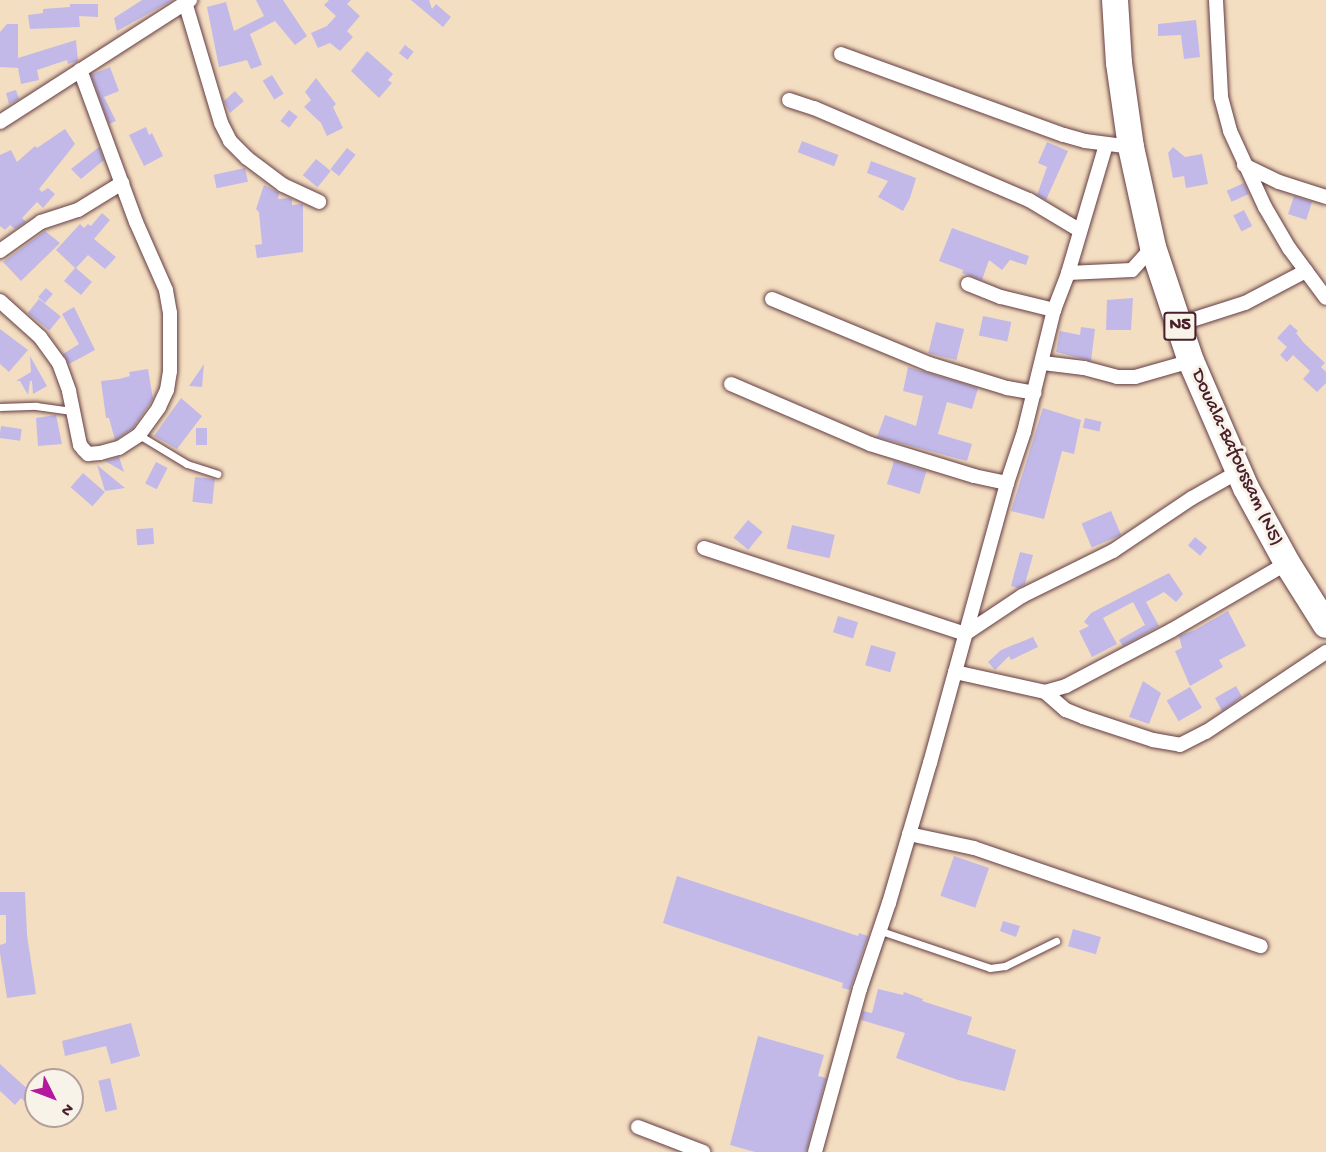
<!DOCTYPE html>
<style>
body{margin:0}
#map{position:relative;width:1326px;height:1152px;overflow:hidden;background:#f4dec1;font-family:"Gochi Hand",sans-serif}
div>[style]{position:absolute}
[style*='--x']{left:calc(var(--x)*1px);top:calc(var(--y)*1px);width:calc(var(--w)*1px);rotate:calc(var(--a)*1deg)}
.building>*{inset:0;background:#c2b9e9;transform-origin:0 0}
.roads{filter:drop-shadow(0 0 2px #643c42) drop-shadow(0 0 2px #643c42)}
.lane>*{height:7px;margin:-3.5px;padding:0 3.5px;transform-origin:3.5px;border-radius:3.5px;background:#fff}
.street>*{height:14px;margin:-7px;padding:0 7px;transform-origin:7px;border-radius:7px;background:#fff}
.highway>*{height:26px;margin:-13px;padding:0 13px;transform-origin:13px;border-radius:13px;background:#fff}
span{translate:-50% -50%;white-space:nowrap;text-align:center;line-height:1.15;-webkit-text-stroke:6px #f7f3e8;paint-order:stroke}
.shield-label span{padding:2px 4px;background:#f7f3e8;border:2px solid;border-radius:4px;-webkit-text-stroke-width:0}
.shield-label{font-size:18px;color:#4a1f2b;font-weight:700}
.street-label{font-size:20px;color:#4a1f2b}
.north{position:absolute;left:24px;top:1068px;width:60px;height:60px;box-sizing:border-box;background:#f7f3e8;border:2px solid #b29e9c;border-radius:50%;rotate:132deg;font-size:16px;font-weight:700;line-height:24px;text-align:center;color:#4a1f2b}
.north::after{content:'';display:block;margin:auto;width:21px;height:27px;background:#b5179e;clip-path:polygon(50% 0,100% 100%,50% 72%,0 100%)}
</style>
<div id="map">
<div class="building">
<div style="clip-path:polygon(142px 0,173px 0,117px 31px,114px 18px)"></div>
<div style="clip-path:polygon(256px 0,283px 0,307px 36px,295px 45px,275px 21px,250px 34px,262px 65px,251px 69px,247px 60px,219px 67px,207px 7px,226px 2px,234px 31px,264px 16px)"></div>
<div style="clip-path:polygon(329px 0,351px 0,347px 4px,360px 16px,347px 31px,353px 37px,340px 51px,330px 43px,318px 48px,311px 33px,327px 26px,336px 16px,324px 5px)"></div>
<div style="clip-path:polygon(411px 0,429px 0,432px 9px,436px 4px,451px 17px,443px 27px)"></div>
<div style="clip-path:polygon(70px 4px,98px 4px,98px 17px,79px 16px,80px 27px,30px 29px,28px 15px,43px 13px,43px 9px,70px 7px)"></div>
<div style="clip-path:polygon(1196px 20px,1200px 57px,1184px 59px,1181px 35px,1158px 36px,1158px 24px)"></div>
<div style="clip-path:polygon(7px 24px,18px 24px,18px 58px,76px 40px,78px 61px,68px 64px,67px 60px,37px 70px,39px 80px,21px 84px,18px 68px,0 67px,0 32px)"></div>
<div style="left:405px;top:45px;width:11px;height:10px;rotate:38deg"></div>
<div style="clip-path:polygon(367px 51px,393px 74px,388px 80px,392px 83px,379px 98px,351px 71px)"></div>
<div style="clip-path:polygon(110px 67px,119px 91px,104px 97px,116px 121px,109px 124px,91px 75px)"></div>
<div style="left:272px;top:75px;width:22px;height:11px;rotate:58deg"></div>
<div style="clip-path:polygon(316px 78px,336px 104px,333px 107px,343px 128px,327px 136px,321px 123px,304px 107px,311px 100px,305px 92px)"></div>
<div style="clip-path:polygon(16px 90px,19px 99px,9px 104px,6px 93px)"></div>
<div style="clip-path:polygon(235px 91px,244px 101px,230px 113px,224px 101px)"></div>
<div style="left:289px;top:110px;width:11px;height:14px;rotate:38deg"></div>
<div style="clip-path:polygon(146px 127px,149px 135px,152px 133px,163px 156px,144px 166px,129px 135px)"></div>
<div style="clip-path:polygon(65px 129px,75px 144px,39px 189px,42px 192px,48px 188px,55px 194px,43px 208px,37px 202px,22px 218px,26px 222px,15px 229px,10px 225px,5px 230px,0 226px,0 155px,11px 150px,17px 162px,35px 146px,37px 148px)"></div>
<div style="left:802px;top:141px;width:39px;height:12px;rotate:21deg"></div>
<div style="clip-path:polygon(1047px 142px,1068px 151px,1046px 200px,1037px 195px,1047px 167px,1038px 163px)"></div>
<div style="clip-path:polygon(99px 147px,104px 160px,81px 179px,71px 169px)"></div>
<div style="clip-path:polygon(1173px 147px,1185px 157px,1202px 154px,1208px 184px,1186px 188px,1184px 176px,1173px 178px,1168px 153px)"></div>
<div style="left:347px;top:148px;width:11px;height:27px;rotate:38deg"></div>
<div style="left:316px;top:159px;width:19px;height:21px;rotate:39deg"></div>
<div style="clip-path:polygon(871px 161px,916px 178px,910px 198px,903px 211px,878px 197px,888px 181px,867px 173px)"></div>
<div style="left:245px;top:168px;width:14px;height:32px;rotate:78deg"></div>
<div style="left:1244px;top:183px;width:12px;height:19px;rotate:66deg"></div>
<div style="clip-path:polygon(264px 185px,279px 193px,278px 199px,288px 198px,292px 199px,292px 205px,303px 204px,303px 252px,257px 258px,255px 245px,262px 244px,259px 212px,256px 209px)"></div>
<div style="left:1294px;top:196px;width:19px;height:19px;rotate:18deg"></div>
<div style="left:1244px;top:210px;width:18px;height:12px;rotate:63deg"></div>
<div style="clip-path:polygon(102px 213px,110px 220px,94px 239px,116px 257px,105px 269px,88px 255px,76px 268px,92px 282px,81px 295px,64px 281px,75px 268px,56px 250px,80px 224px,84px 228px,88px 224px,91px 226px)"></div>
<div style="clip-path:polygon(952px 228px,1029px 256px,1026px 265px,1010px 260px,1002px 270px,989px 260px,982px 280px,962px 273px,963px 270px,939px 261px)"></div>
<div style="clip-path:polygon(45px 231px,60px 243px,21px 281px,3px 262px)"></div>
<div style="left:46px;top:288px;width:9px;height:12px;rotate:41deg"></div>
<div style="clip-path:polygon(1133px 298px,1131px 330px,1106px 330px,1107px 300px)"></div>
<div style="left:39px;top:299px;width:28px;height:18px;rotate:39deg"></div>
<div style="clip-path:polygon(74px 307px,95px 350px,69px 364px,63px 354px,79px 344px,62px 314px)"></div>
<div style="left:983px;top:316px;width:29px;height:20px;rotate:12deg"></div>
<div style="left:936px;top:322px;width:29px;height:32px;rotate:14deg"></div>
<div style="clip-path:polygon(1290px 324px,1298px 331px,1296px 333px,1304px 343px,1325px 363px,1321px 367px,1326px 372px,1326px 383px,1317px 392px,1303px 379px,1310px 371px,1293px 355px,1287px 362px,1280px 355px,1287px 347px,1277px 338px)"></div>
<div style="clip-path:polygon(1081px 327px,1095px 329px,1091px 361px,1056px 352px,1060px 331px,1080px 335px)"></div>
<div style="clip-path:polygon(0 329px,28px 350px,9px 372px,0 364px)"></div>
<div style="clip-path:polygon(30px 356px,47px 386px,33px 394px,32px 381px,30px 381px,28px 395px,20px 381px,16px 381px,31px 372px)"></div>
<div style="clip-path:polygon(204px 364px,202px 387px,189px 386px)"></div>
<div style="clip-path:polygon(908px 367px,978px 388px,972px 409px,947px 402px,938px 434px,972px 444px,967px 461px,877px 437px,885px 415px,916px 426px,923px 396px,903px 391px)"></div>
<div style="clip-path:polygon(148px 369px,153px 399px,133px 428px,115px 440px,109px 418px,106px 418px,101px 381px,119px 379px,130px 376px,129px 372px)"></div>
<div style="clip-path:polygon(181px 398px,202px 416px,177px 449px,154px 436px)"></div>
<div style="clip-path:polygon(1043px 408px,1081px 420px,1074px 454px,1062px 451px,1044px 519px,1011px 511px)"></div>
<div style="clip-path:polygon(56px 415px,62px 444px,38px 446px,36px 418px)"></div>
<div style="left:1085px;top:418px;width:17px;height:10px;rotate:13deg"></div>
<div style="left:1px;top:426px;width:21px;height:12px;rotate:8deg"></div>
<div style="left:196px;top:428px;width:11px;height:17px"></div>
<div style="clip-path:polygon(119px 457px,124px 472px,105px 461px)"></div>
<div style="left:894px;top:461px;width:34px;height:24px;rotate:17deg"></div>
<div style="left:156px;top:462px;width:13px;height:24px;rotate:27deg"></div>
<div style="clip-path:polygon(97px 465px,125px 488px,105px 491px)"></div>
<div style="left:83px;top:473px;width:29px;height:19px;rotate:41deg"></div>
<div style="left:195px;top:477px;width:20px;height:25px;rotate:6deg"></div>
<div style="left:1111px;top:511px;width:26px;height:32px;rotate:67deg"></div>
<div style="left:748px;top:520px;width:19px;height:23px;rotate:39deg"></div>
<div style="left:792px;top:525px;width:44px;height:24px;rotate:13deg"></div>
<div style="left:153px;top:528px;width:16px;height:17px;rotate:86deg"></div>
<div style="left:1195px;top:537px;width:16px;height:11px;rotate:40deg"></div>
<div style="clip-path:polygon(1020px 552px,1033px 555px,1025px 584px,1018px 588px,1011px 586px)"></div>
<div style="clip-path:polygon(1169px 573px,1183px 594px,1176px 602px,1164px 592px,1146px 602px,1159px 626px,1123px 646px,1119px 640px,1145px 625px,1133px 602px,1103px 618px,1117px 644px,1092px 657px,1079px 631px,1089px 626px,1084px 622px,1091px 613px)"></div>
<div style="clip-path:polygon(1228px 611px,1246px 646px,1219px 660px,1223px 667px,1190px 686px,1175px 651px,1182px 648px,1179px 636px,1195px 630px)"></div>
<div style="left:838px;top:616px;width:21px;height:17px;rotate:17deg"></div>
<div style="clip-path:polygon(1033px 637px,1038px 647px,1011px 660px,1009px 656px,995px 670px,988px 662px,1001px 650px)"></div>
<div style="left:871px;top:645px;width:26px;height:21px;rotate:16deg"></div>
<div style="clip-path:polygon(1143px 681px,1161px 693px,1149px 724px,1129px 717px)"></div>
<div style="clip-path:polygon(1236px 686px,1242px 697px,1222px 711px,1215px 698px)"></div>
<div style="left:1190px;top:687px;width:24px;height:27px;rotate:60deg"></div>
<div style="left:954px;top:856px;width:37px;height:42px;rotate:19deg"></div>
<div style="clip-path:polygon(677px 876px,858px 936px,859px 933px,868px 936px,850px 990px,842px 988px,843px 983px,663px 923px)"></div>
<div style="clip-path:polygon(0 892px,25px 892px,27px 935px,36px 994px,7px 998px,0 953px,0 945px,6px 943px,6px 915px,0 915px)"></div>
<div style="clip-path:polygon(1003px 921px,1020px 926px,1016px 937px,1000px 931px)"></div>
<div style="left:1073px;top:929px;width:29px;height:18px;rotate:16deg"></div>
<div style="clip-path:polygon(878px 989px,903px 995px,904px 992px,923px 999px,922px 1001px,972px 1017px,967px 1034px,1016px 1050px,1005px 1091px,958px 1080px,896px 1058px,905px 1033px,861px 1020px,863px 1011px,872px 1013px)"></div>
<div style="clip-path:polygon(131px 1023px,140px 1056px,111px 1064px,106px 1046px,65px 1056px,62px 1041px)"></div>
<div style="clip-path:polygon(758px 1036px,824px 1055px,818px 1076px,826px 1078px,806px 1152px,755px 1152px,730px 1145px)"></div>
<div style="clip-path:polygon(0 1064px,33px 1094px,25px 1102px,21px 1098px,15px 1105px,0 1091px)"></div>
<div style="left:110px;top:1078px;width:32px;height:12px;rotate:77deg"></div>
</div>
<div class="roads">
<div class="lane">
<div style="--x:0;--y:407;--w:36;--a:-2"></div>
<div style="--x:36;--y:406;--w:36;--a:8"></div>
<div style="--x:139;--y:435;--w:56;--a:31.1"></div>
<div style="--x:187;--y:464;--w:32;--a:18"></div>
<div style="--x:881;--y:931;--w:115;--a:18.7"></div>
<div style="--x:990;--y:968;--w:15;--a:-8"></div>
<div style="--x:1005;--y:966;--w:57;--a:-26.1"></div>
</div>
<div class="street">
<div style="--x:1216;--y:0;--w:97;--a:87"></div>
<div style="--x:1221;--y:97;--w:35;--a:75"></div>
<div style="--x:1230;--y:131;--w:84;--a:65.3"></div>
<div style="--x:1265;--y:207;--w:48;--a:59.7"></div>
<div style="--x:1289;--y:248;--w:62;--a:53.5"></div>
<div style="--x:185;--y:2;--w:126;--a:73.4"></div>
<div style="--x:221;--y:123;--w:20;--a:63"></div>
<div style="--x:230;--y:141;--w:24;--a:45"></div>
<div style="--x:247;--y:158;--w:45;--a:36.9"></div>
<div style="--x:283;--y:185;--w:40;--a:25"></div>
<div style="--x:841;--y:54;--w:237;--a:20"></div>
<div style="--x:1064;--y:135;--w:22;--a:16"></div>
<div style="--x:1085;--y:141;--w:46;--a:7.4"></div>
<div style="--x:789;--y:100;--w:26;--a:18"></div>
<div style="--x:814;--y:108;--w:234;--a:23.2"></div>
<div style="--x:1029;--y:200;--w:58;--a:31"></div>
<div style="--x:0;--y:122;--w:226;--a:-32.7"></div>
<div style="--x:1244;--y:165;--w:39;--a:26"></div>
<div style="--x:1279;--y:182;--w:49;--a:17.7"></div>
<div style="--x:0;--y:251;--w:50;--a:-35.3"></div>
<div style="--x:41;--y:222;--w:39;--a:-18"></div>
<div style="--x:78;--y:210;--w:52;--a:-31.5"></div>
<div style="--x:1068;--y:273;--w:64;--a:-2.7"></div>
<div style="--x:1132;--y:270;--w:31;--a:-48"></div>
<div style="--x:968;--y:284;--w:35;--a:22"></div>
<div style="--x:1001;--y:297;--w:55;--a:13.8"></div>
<div style="--x:772;--y:299;--w:170;--a:22.5"></div>
<div style="--x:929;--y:364;--w:82;--a:17.1"></div>
<div style="--x:1007;--y:388;--w:28;--a:10"></div>
<div style="--x:0;--y:301;--w:54;--a:42"></div>
<div style="--x:40;--y:337;--w:32;--a:54"></div>
<div style="--x:59;--y:363;--w:30;--a:70"></div>
<div style="--x:69;--y:391;--w:55;--a:78.5"></div>
<div style="--x:80;--y:445;--w:6;--a:51"></div>
<div style="--x:84;--y:450;--w:6;--a:45"></div>
<div style="--x:88;--y:454;--w:12;--a:-5"></div>
<div style="--x:100;--y:453;--w:20;--a:-15"></div>
<div style="--x:119;--y:448;--w:24;--a:-33"></div>
<div style="--x:139;--y:435;--w:34;--a:-54"></div>
<div style="--x:159;--y:407;--w:19;--a:-65"></div>
<div style="--x:167;--y:390;--w:19;--a:-81"></div>
<div style="--x:170;--y:371;--w:58;--a:-90"></div>
<div style="--x:170;--y:313;--w:23;--a:-100"></div>
<div style="--x:166;--y:290;--w:74;--a:-113.8"></div>
<div style="--x:136;--y:222;--w:162;--a:-110.2"></div>
<div style="--x:1179;--y:324;--w:69;--a:-17.7"></div>
<div style="--x:1245;--y:303;--w:69;--a:-27.7"></div>
<div style="--x:1043;--y:363;--w:41;--a:7"></div>
<div style="--x:1084;--y:368;--w:34;--a:15"></div>
<div style="--x:1117;--y:377;--w:18;--a:0"></div>
<div style="--x:1135;--y:377;--w:58;--a:-15.9"></div>
<div style="--x:731;--y:384;--w:151;--a:23.3"></div>
<div style="--x:870;--y:444;--w:109;--a:17.1"></div>
<div style="--x:974;--y:476;--w:34;--a:12"></div>
<div style="--x:704;--y:548;--w:275;--a:18.2"></div>
<div style="--x:965;--y:634;--w:69;--a:-33.7"></div>
<div style="--x:1022;--y:596;--w:102;--a:-26.3"></div>
<div style="--x:1113;--y:551;--w:95;--a:-33.9"></div>
<div style="--x:1192;--y:498;--w:53;--a:-29.5"></div>
<div style="--x:955;--y:672;--w:92;--a:12.5"></div>
<div style="--x:1045;--y:692;--w:22;--a:-16"></div>
<div style="--x:1066;--y:686;--w:120;--a:-27.8"></div>
<div style="--x:1172;--y:630;--w:133;--a:-30.2"></div>
<div style="--x:1045;--y:692;--w:28;--a:41"></div>
<div style="--x:1066;--y:710;--w:18;--a:22"></div>
<div style="--x:1083;--y:717;--w:74;--a:18.2"></div>
<div style="--x:1153;--y:740;--w:27;--a:10"></div>
<div style="--x:1180;--y:745;--w:29;--a:-27"></div>
<div style="--x:1206;--y:732;--w:144;--a:-33.7"></div>
<div style="--x:909;--y:834;--w:66;--a:12.2"></div>
<div style="--x:974;--y:848;--w:303;--a:18.9"></div>
<div style="--x:638;--y:1127;--w:70;--a:21"></div>
<div style="--x:815;--y:1152;--w:169;--a:-74.6"></div>
<div style="--x:860;--y:989;--w:91;--a:-71.4"></div>
<div style="--x:889;--y:903;--w:146;--a:-73.7"></div>
<div style="--x:930;--y:763;--w:290;--a:-74.6"></div>
<div style="--x:1007;--y:483;--w:54;--a:-71.6"></div>
<div style="--x:1024;--y:432;--w:126;--a:-76.2"></div>
<div style="--x:1054;--y:310;--w:40;--a:-69"></div>
<div style="--x:1068;--y:273;--w:134;--a:-73.5"></div>
</div>
<div class="highway">
<div style="--x:1115;--y:0;--w:63;--a:86.4"></div>
<div style="--x:1119;--y:63;--w:85;--a:81.9"></div>
<div style="--x:1131;--y:147;--w:102;--a:77.6"></div>
<div style="--x:1153;--y:247;--w:120;--a:71.6"></div>
<div style="--x:1191;--y:361;--w:138;--a:66.6"></div>
<div style="--x:1246;--y:488;--w:85;--a:61.3"></div>
<div style="--x:1287;--y:563;--w:73;--a:57.8"></div>
</div>
</div>
<div class="shield-label">
<span style="left:1180px;top:326px">N5</span>
</div>
<div class="street-label">
<span style="left:1236px;top:458px;rotate:65deg">Douala-Bafoussam (N5)</span>
</div>
<div class="north">N</div>
</div>
